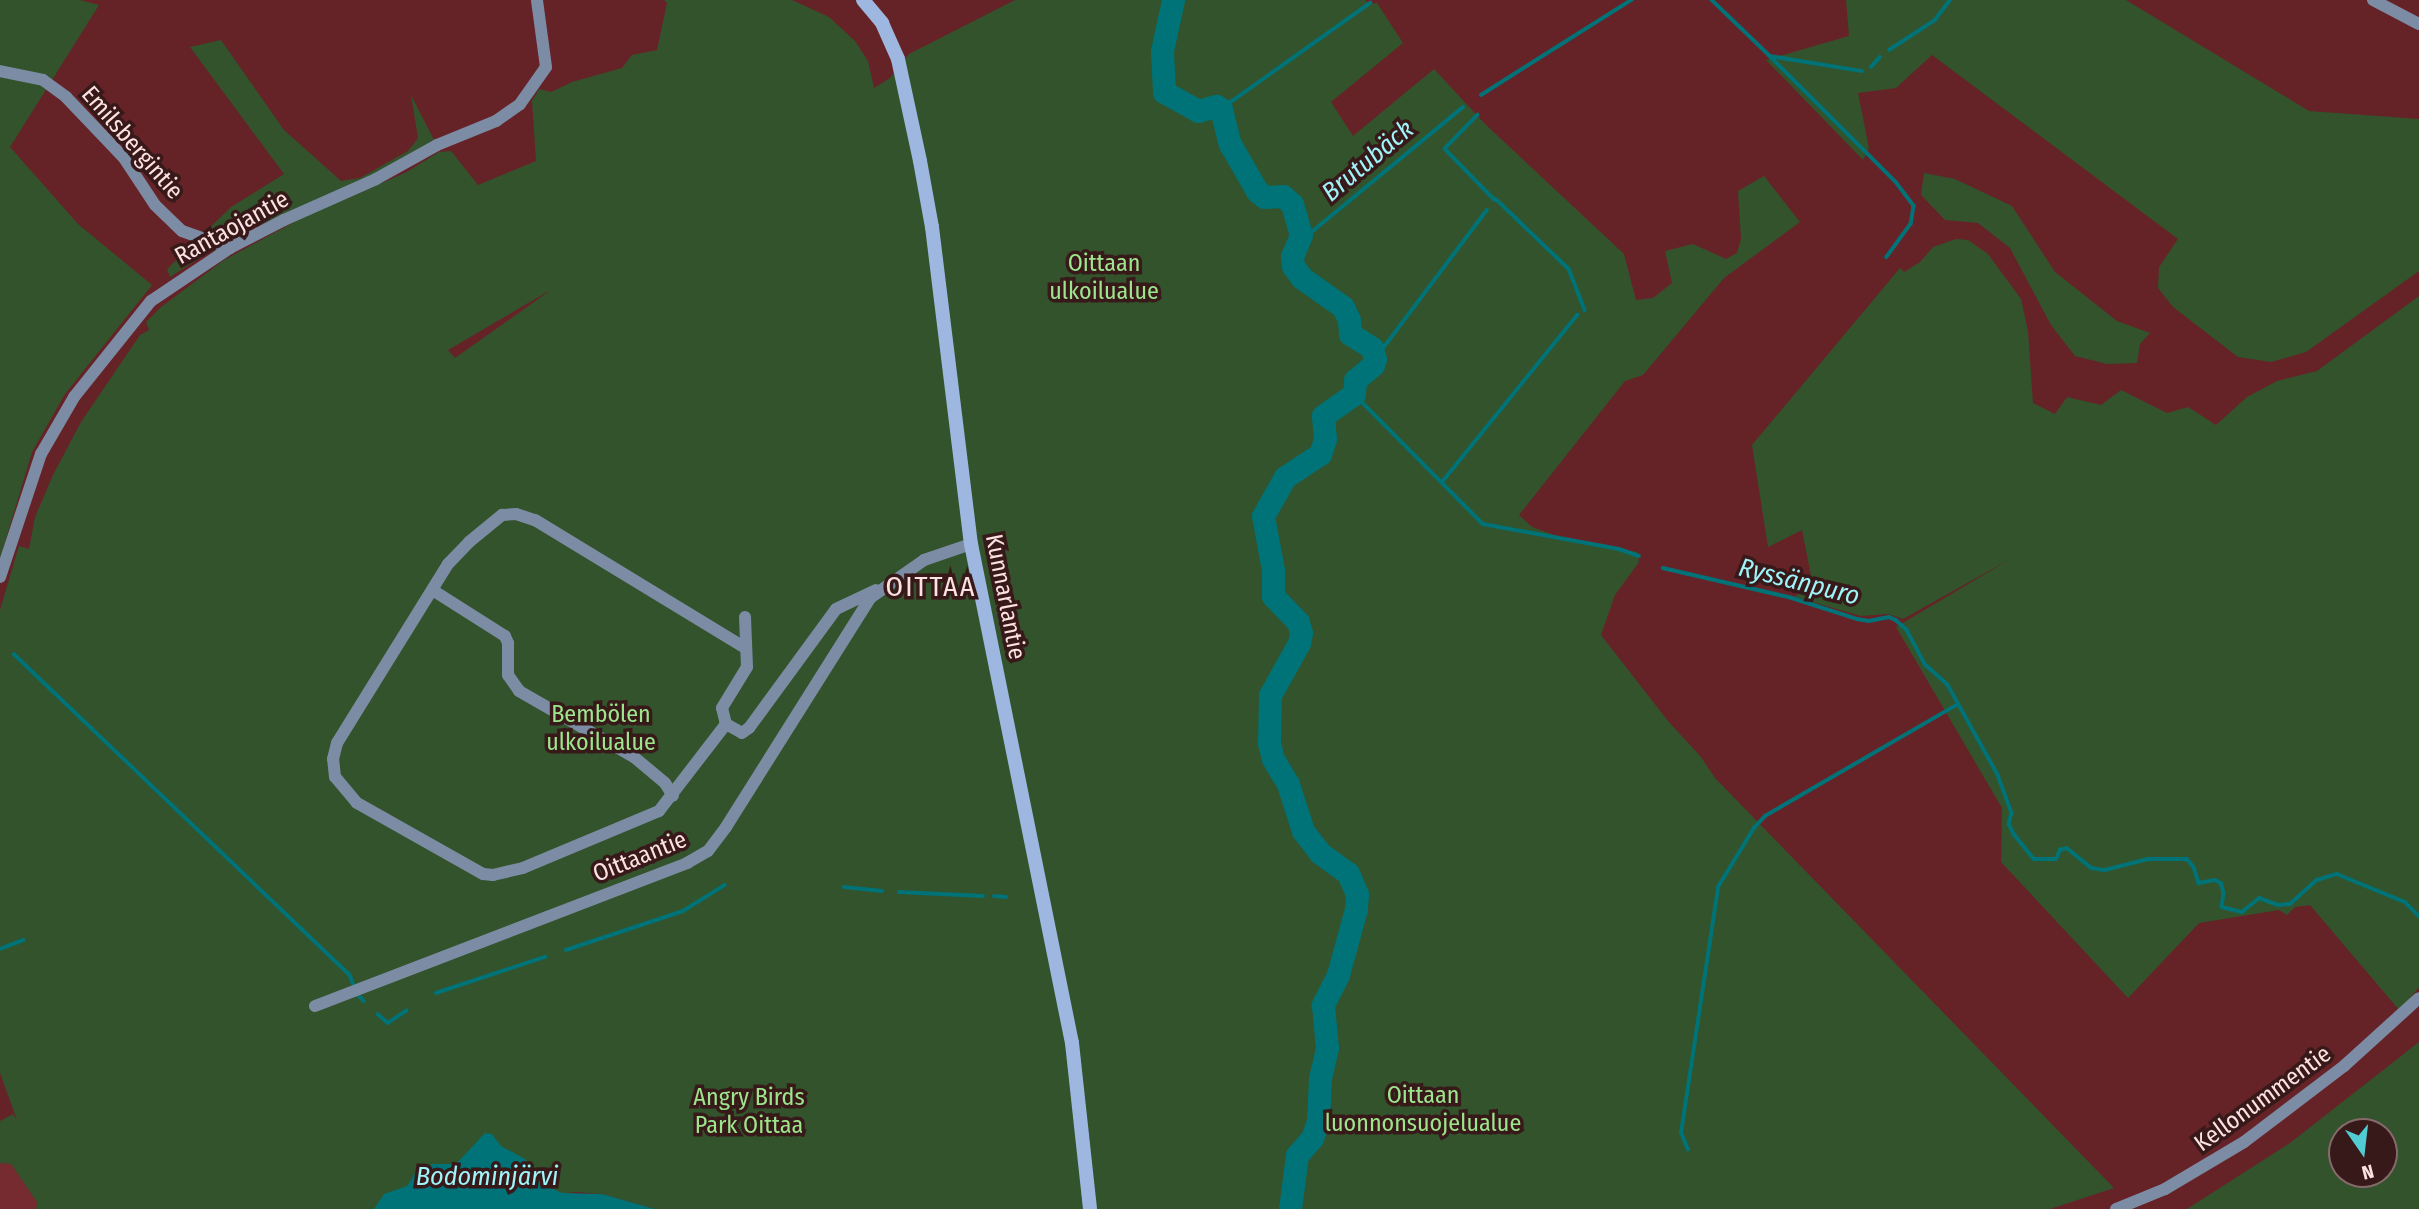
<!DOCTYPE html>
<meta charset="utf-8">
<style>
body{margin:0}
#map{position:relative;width:2419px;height:1209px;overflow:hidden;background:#662327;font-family:"Fira Sans Condensed",sans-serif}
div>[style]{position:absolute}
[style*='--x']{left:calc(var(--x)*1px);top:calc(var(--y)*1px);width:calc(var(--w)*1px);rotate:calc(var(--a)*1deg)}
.built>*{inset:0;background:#752b30}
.green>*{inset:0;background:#32532b}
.water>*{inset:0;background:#007378}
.stream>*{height:3.5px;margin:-1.75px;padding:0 1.75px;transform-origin:1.75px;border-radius:1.75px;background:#007378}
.river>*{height:23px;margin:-11.5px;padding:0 11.5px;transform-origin:11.5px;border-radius:11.5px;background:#007378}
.minor>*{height:12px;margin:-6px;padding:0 6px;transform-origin:6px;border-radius:6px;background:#7c8ca5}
.secondary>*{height:14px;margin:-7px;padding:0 7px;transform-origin:7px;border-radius:7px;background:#9eb7e1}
span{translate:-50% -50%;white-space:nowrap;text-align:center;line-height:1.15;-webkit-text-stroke:7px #38191a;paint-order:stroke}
.street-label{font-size:24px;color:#fce2e1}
.park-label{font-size:24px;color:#9de58d}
.water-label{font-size:26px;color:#9ef4f8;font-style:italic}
.quarter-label{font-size:28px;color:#fce2e1;letter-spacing:2px}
.north{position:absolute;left:2328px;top:1118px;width:70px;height:70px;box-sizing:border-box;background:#38191a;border:2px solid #86696a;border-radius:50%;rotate:166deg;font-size:19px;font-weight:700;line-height:28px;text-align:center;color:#fce2e1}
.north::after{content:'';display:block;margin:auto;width:24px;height:32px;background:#51ccd3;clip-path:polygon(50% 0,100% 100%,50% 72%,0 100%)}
</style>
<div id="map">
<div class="built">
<div style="clip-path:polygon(0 1163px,11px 1163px,38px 1202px,36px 1209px,0 1209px)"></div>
</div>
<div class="green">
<div style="clip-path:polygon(0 0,80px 0,99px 5px,10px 147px,78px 224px,152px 285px,65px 394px,32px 452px,0 559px)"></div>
<div style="clip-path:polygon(evenodd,664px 0,792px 0,829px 17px,855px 41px,868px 61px,874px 88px,890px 78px,909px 54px,1015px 0,1365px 0,1369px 4px,1377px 3px,1403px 43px,1331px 102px,1353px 136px,1434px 69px,1485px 124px,1624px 254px,1636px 300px,1653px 298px,1672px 283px,1665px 251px,1693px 244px,1726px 259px,1737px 253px,1741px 239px,1738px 191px,1764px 176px,1800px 222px,1724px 278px,1643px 375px,1625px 381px,1519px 515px,1532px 527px,1568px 540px,1637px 552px,1639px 562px,1615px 595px,1601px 635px,1668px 721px,1701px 757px,1715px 778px,2114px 1188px,2050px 1209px,655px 1209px,602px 1194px,576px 1192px,443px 1209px,36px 1209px,37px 1202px,11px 1164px,0 1163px,0 1121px,13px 1114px,17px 1120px,0 1073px,0 610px,19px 546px,29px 549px,35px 517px,53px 475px,81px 422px,140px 335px,149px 330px,146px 322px,161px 307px,224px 260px,313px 212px,405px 173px,439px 152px,451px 151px,478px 185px,536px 161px,532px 101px,539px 89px,551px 92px,572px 82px,622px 68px,632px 55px,657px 50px,667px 3px,664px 0,548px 292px,455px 358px,448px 350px,547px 292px,548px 292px)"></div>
<div style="clip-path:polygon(1846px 0,2126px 0,2309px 111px,2419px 119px,2419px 271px,2306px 352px,2271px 362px,2238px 357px,2173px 307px,2158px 288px,2159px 267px,2178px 239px,1932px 55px,1896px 88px,1858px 93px,1869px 148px,1863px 160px,1766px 60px,1849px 36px)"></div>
<div style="clip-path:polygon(221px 40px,284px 130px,341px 181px,360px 178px,408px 151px,418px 138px,411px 95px,434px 140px,384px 172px,236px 235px,170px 277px,167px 269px,231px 207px,284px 174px,190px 47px)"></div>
<div style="clip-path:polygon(1924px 173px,1955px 179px,2012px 206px,2055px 272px,2117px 321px,2150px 333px,2140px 344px,2137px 363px,2107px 364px,2075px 356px,2051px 325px,2010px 248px,1978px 223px,1945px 220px,1921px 195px)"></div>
<div style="clip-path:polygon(1956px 239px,1968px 240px,1988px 254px,2021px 299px,2028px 331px,2033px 403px,2055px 414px,2067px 397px,2101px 405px,2121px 390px,2167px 413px,2188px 407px,2216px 425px,2247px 397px,2277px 381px,2317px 371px,2419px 296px,2419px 987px,2400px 1011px,2310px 905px,2295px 907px,2287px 915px,2279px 910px,2199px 923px,2128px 998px,2001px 862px,2002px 808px,1896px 627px,2012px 558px,1903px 619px,1888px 614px,1861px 616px,1795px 597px,1812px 581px,1802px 530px,1768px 547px,1752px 445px,1900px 268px,1904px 272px,1920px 262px,1933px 247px)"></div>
<div style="clip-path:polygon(evenodd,2419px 1042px,2419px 1209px,2187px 1209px,2290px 1143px,2419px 1042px,2342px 1132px,2384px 1132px,2384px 1174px,2342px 1174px,2342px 1132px)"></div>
</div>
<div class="water">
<div style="clip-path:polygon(485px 1133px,492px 1134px,501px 1146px,525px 1159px,542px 1184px,562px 1193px,602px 1194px,655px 1209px,374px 1209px,384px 1194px,407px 1186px,414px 1175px,432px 1164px,456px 1164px)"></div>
</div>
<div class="stream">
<div style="--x:1712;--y:0;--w:81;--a:44"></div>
<div style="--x:1770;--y:56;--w:93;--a:9.3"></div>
<div style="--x:1889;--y:50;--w:55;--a:-33.1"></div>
<div style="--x:1935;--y:20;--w:25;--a:-53"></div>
<div style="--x:1770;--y:56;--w:178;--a:45"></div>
<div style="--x:1896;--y:182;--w:30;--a:53"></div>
<div style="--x:1914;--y:206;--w:18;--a:99"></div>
<div style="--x:1911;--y:224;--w:41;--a:126"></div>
<div style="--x:1871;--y:67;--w:13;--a:-48"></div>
<div style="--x:1481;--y:95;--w:178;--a:-32.3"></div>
<div style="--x:1221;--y:109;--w:183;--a:-35.4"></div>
<div style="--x:1478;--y:115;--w:47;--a:134.1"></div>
<div style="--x:1445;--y:149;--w:71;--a:45.6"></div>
<div style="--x:1496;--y:199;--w:101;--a:43.8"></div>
<div style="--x:1569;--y:269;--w:44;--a:68.7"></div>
<div style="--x:1297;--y:244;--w:215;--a:-39.5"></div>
<div style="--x:1375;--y:359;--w:186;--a:-53.1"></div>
<div style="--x:1354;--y:394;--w:183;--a:45.2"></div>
<div style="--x:1483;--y:524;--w:138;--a:10.4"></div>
<div style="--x:1619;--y:549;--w:21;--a:19"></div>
<div style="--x:1442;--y:482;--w:215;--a:-51"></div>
<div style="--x:1663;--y:568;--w:129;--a:13"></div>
<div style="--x:1789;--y:597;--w:71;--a:17.9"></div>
<div style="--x:1857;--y:619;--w:12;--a:9"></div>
<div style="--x:1869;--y:621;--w:20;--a:-11"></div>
<div style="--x:1889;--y:617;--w:8;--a:23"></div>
<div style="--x:1896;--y:620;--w:15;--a:42"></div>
<div style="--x:1907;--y:630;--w:40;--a:62"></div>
<div style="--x:1926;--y:665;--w:30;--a:42"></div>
<div style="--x:1948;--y:685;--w:103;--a:60.9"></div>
<div style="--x:1998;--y:775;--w:40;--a:69.8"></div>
<div style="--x:2012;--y:813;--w:11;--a:105"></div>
<div style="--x:2009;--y:824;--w:11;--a:63"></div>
<div style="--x:2014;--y:834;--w:32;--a:51"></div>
<div style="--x:2034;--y:859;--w:22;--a:0"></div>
<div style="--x:2056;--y:859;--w:10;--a:-66"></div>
<div style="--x:2060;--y:850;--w:7;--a:-16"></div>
<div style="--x:2067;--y:848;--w:32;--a:39"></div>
<div style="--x:2092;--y:868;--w:13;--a:9"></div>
<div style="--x:2105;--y:870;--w:44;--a:-14.3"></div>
<div style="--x:2148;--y:859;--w:39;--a:0"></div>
<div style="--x:2187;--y:859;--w:11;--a:49"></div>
<div style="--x:2194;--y:867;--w:17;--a:73"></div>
<div style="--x:2199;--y:883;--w:16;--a:-11"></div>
<div style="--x:2215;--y:880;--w:7;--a:27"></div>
<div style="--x:2221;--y:883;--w:10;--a:73"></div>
<div style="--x:2224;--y:893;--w:14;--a:98"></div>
<div style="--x:2222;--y:907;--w:21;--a:14"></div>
<div style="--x:2242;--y:912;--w:22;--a:-39"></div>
<div style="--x:2259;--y:898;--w:20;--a:20"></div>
<div style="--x:2278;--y:905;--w:12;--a:-5"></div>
<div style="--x:2290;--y:904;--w:36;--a:-42"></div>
<div style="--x:2317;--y:880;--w:21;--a:-17"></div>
<div style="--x:2337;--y:874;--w:74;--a:22.4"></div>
<div style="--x:2405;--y:902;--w:20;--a:45"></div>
<div style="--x:14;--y:654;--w:465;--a:43.7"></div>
<div style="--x:350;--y:975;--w:9;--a:69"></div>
<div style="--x:844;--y:887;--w:38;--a:6"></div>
<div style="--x:899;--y:892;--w:84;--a:2.7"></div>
<div style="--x:994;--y:896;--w:12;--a:5"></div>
<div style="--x:0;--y:949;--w:25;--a:-21"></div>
<div style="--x:566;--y:950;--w:123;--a:-18.4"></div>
<div style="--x:683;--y:911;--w:49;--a:-31.8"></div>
<div style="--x:436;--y:993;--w:115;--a:-18.3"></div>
<div style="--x:359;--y:996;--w:7;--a:45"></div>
<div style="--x:378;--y:1014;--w:13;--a:42"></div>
<div style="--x:388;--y:1023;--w:22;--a:-34"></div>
<div style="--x:1688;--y:1150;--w:18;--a:-112"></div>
<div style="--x:1681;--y:1133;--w:249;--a:-81.4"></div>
<div style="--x:1718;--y:887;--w:69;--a:-58.6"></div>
<div style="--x:1754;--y:828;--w:16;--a:-47"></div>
<div style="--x:1765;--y:816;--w:223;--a:-30.1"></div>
</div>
<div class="river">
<div style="--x:1173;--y:0;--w:52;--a:102.2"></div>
<div style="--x:1162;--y:51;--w:41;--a:87.2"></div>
<div style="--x:1164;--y:92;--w:39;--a:29"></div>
<div style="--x:1198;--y:111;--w:19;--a:-16"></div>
<div style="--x:1216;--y:106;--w:6;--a:31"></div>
<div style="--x:1221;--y:109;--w:36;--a:76"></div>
<div style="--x:1230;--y:144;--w:54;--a:60.1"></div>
<div style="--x:1257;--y:191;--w:9;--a:41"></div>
<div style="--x:1264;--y:197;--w:19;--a:-3"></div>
<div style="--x:1283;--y:196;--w:12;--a:42"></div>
<div style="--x:1292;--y:204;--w:32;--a:74"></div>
<div style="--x:1301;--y:235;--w:23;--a:113"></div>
<div style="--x:1292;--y:256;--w:10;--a:84"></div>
<div style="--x:1293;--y:266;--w:15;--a:53"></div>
<div style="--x:1302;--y:278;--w:50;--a:35.3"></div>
<div style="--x:1343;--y:307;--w:14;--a:65"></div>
<div style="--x:1349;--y:320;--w:14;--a:86"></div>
<div style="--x:1350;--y:334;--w:26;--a:32"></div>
<div style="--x:1372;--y:348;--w:11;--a:75"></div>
<div style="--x:1375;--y:359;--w:6;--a:108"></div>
<div style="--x:1373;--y:365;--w:23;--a:140"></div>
<div style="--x:1355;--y:380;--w:14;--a:94"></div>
<div style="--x:1354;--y:394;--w:38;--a:145"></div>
<div style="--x:1323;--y:416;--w:23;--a:85"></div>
<div style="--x:1325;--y:439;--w:16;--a:108"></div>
<div style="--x:1320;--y:454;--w:42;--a:146.7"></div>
<div style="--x:1285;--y:477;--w:45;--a:119.4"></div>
<div style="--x:1263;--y:516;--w:55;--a:79.5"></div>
<div style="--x:1273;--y:570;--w:26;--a:90"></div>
<div style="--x:1273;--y:596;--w:36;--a:46"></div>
<div style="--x:1298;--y:622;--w:11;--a:75"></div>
<div style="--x:1301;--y:633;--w:10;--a:101"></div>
<div style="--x:1299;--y:643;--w:60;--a:119.1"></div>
<div style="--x:1270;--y:695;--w:48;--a:91.2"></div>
<div style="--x:1269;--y:743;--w:16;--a:76"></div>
<div style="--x:1273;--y:759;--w:29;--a:59"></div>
<div style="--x:1288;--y:784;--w:49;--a:72.3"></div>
<div style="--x:1303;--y:831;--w:28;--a:52"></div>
<div style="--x:1320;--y:853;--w:34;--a:36"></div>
<div style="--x:1348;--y:873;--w:23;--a:67"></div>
<div style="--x:1357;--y:894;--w:15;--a:94"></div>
<div style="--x:1356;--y:909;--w:68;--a:105.3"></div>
<div style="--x:1338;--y:975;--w:34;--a:117"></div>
<div style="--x:1323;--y:1005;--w:43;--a:84.7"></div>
<div style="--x:1327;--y:1048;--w:31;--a:103"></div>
<div style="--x:1320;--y:1078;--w:43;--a:92.7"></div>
<div style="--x:1318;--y:1121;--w:18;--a:109"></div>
<div style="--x:1312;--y:1138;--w:23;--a:131"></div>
<div style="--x:1297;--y:1155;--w:54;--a:97.4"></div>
</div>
<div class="minor">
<div style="--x:2373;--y:0;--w:52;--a:27.6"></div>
<div style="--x:0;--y:71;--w:44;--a:11.8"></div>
<div style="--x:43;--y:80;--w:29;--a:36"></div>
<div style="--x:66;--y:97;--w:84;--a:46.4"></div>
<div style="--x:124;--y:158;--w:56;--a:56.6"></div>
<div style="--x:155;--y:205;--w:37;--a:44"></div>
<div style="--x:182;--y:231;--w:51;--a:19.5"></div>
<div style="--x:0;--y:577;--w:130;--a:-71.6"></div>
<div style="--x:41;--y:454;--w:66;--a:-59.9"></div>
<div style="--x:74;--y:397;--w:123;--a:-51.3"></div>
<div style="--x:151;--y:301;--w:95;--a:-33.9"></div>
<div style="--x:230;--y:248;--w:61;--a:-27.4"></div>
<div style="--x:284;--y:220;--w:101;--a:-24"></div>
<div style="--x:376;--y:179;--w:70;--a:-29.1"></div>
<div style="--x:437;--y:145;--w:64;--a:-22.1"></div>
<div style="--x:496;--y:121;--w:29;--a:-35"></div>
<div style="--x:520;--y:104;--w:45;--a:-54.9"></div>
<div style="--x:546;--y:67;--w:68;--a:-97.7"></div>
<div style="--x:434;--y:591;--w:84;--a:32.4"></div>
<div style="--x:505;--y:636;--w:8;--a:67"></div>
<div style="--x:508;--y:643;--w:32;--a:90"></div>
<div style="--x:508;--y:675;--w:19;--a:55"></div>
<div style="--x:519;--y:691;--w:133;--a:29.9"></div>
<div style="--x:634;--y:757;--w:40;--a:40"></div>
<div style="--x:665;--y:783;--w:15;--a:58"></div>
<div style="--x:745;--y:617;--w:50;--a:87.7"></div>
<div style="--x:747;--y:667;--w:48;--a:121.4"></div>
<div style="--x:722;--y:708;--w:16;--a:76"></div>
<div style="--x:726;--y:724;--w:18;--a:29"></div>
<div style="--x:742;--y:733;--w:9;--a:-36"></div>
<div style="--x:749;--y:728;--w:147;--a:-53.8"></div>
<div style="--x:836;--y:609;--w:44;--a:-25.4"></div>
<div style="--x:726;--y:724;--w:110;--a:127.6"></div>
<div style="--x:659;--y:811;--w:147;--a:157.3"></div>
<div style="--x:523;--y:868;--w:31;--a:167"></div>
<div style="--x:493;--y:875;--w:10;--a:-174"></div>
<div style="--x:483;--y:874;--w:145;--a:-150.6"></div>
<div style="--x:357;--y:803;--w:34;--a:-130"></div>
<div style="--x:335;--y:777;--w:18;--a:-96"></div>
<div style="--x:333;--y:759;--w:16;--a:-76"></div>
<div style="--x:337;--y:743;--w:211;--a:-58.2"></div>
<div style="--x:448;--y:564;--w:30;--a:-46"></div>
<div style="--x:469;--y:542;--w:43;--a:-39.3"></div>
<div style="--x:502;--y:515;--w:14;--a:-4"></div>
<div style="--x:516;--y:514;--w:20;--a:18"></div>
<div style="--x:535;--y:520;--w:245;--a:31.3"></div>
<div style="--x:315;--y:1006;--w:399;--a:-21"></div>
<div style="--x:687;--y:863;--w:24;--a:-30"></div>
<div style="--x:708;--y:851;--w:30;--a:-53"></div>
<div style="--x:726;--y:827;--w:271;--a:-57.8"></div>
<div style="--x:870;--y:598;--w:66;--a:-35.1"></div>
<div style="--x:924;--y:560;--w:50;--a:-18.8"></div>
<div style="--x:2116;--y:1209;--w:53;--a:-22.2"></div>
<div style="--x:2165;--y:1189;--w:92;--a:-30.7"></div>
<div style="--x:2244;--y:1142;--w:126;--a:-37.2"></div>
<div style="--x:2344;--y:1066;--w:101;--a:-42.2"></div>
</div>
<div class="secondary">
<div style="--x:863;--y:0;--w:30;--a:50"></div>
<div style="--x:882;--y:23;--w:39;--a:66"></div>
<div style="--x:898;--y:59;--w:104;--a:77.8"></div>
<div style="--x:920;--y:161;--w:67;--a:79.7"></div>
<div style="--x:932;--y:227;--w:319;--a:83"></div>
<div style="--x:971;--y:544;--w:509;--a:78.56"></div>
<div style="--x:1072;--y:1043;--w:167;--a:83.8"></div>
</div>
<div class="street-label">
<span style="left:132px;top:143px;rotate:49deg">Emilsbergintie</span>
<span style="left:232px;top:228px;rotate:-29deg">Rantaojantie</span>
<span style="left:1005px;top:597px;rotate:79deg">Kunnarlantie</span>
<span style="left:640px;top:857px;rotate:-22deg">Oittaantie</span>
<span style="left:2263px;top:1099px;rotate:-36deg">Kellonummentie</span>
</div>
<div class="park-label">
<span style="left:1104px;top:278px">Oittaan<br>ulkoilualue</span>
<span style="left:601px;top:729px">Bembölen<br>ulkoilualue</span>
<span style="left:1423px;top:1110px">Oittaan<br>luonnonsuojelualue</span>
<span style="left:749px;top:1112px">Angry Birds<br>Park Oittaa</span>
</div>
<div class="water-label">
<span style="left:1368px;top:161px;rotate:-40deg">Brutubäck</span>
<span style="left:1799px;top:582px;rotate:14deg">Ryssänpuro</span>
<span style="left:487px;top:1177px">Bodominjärvi</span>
</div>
<div class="quarter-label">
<span style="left:931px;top:587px">OITTAA</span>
</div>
<div class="north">N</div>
</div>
